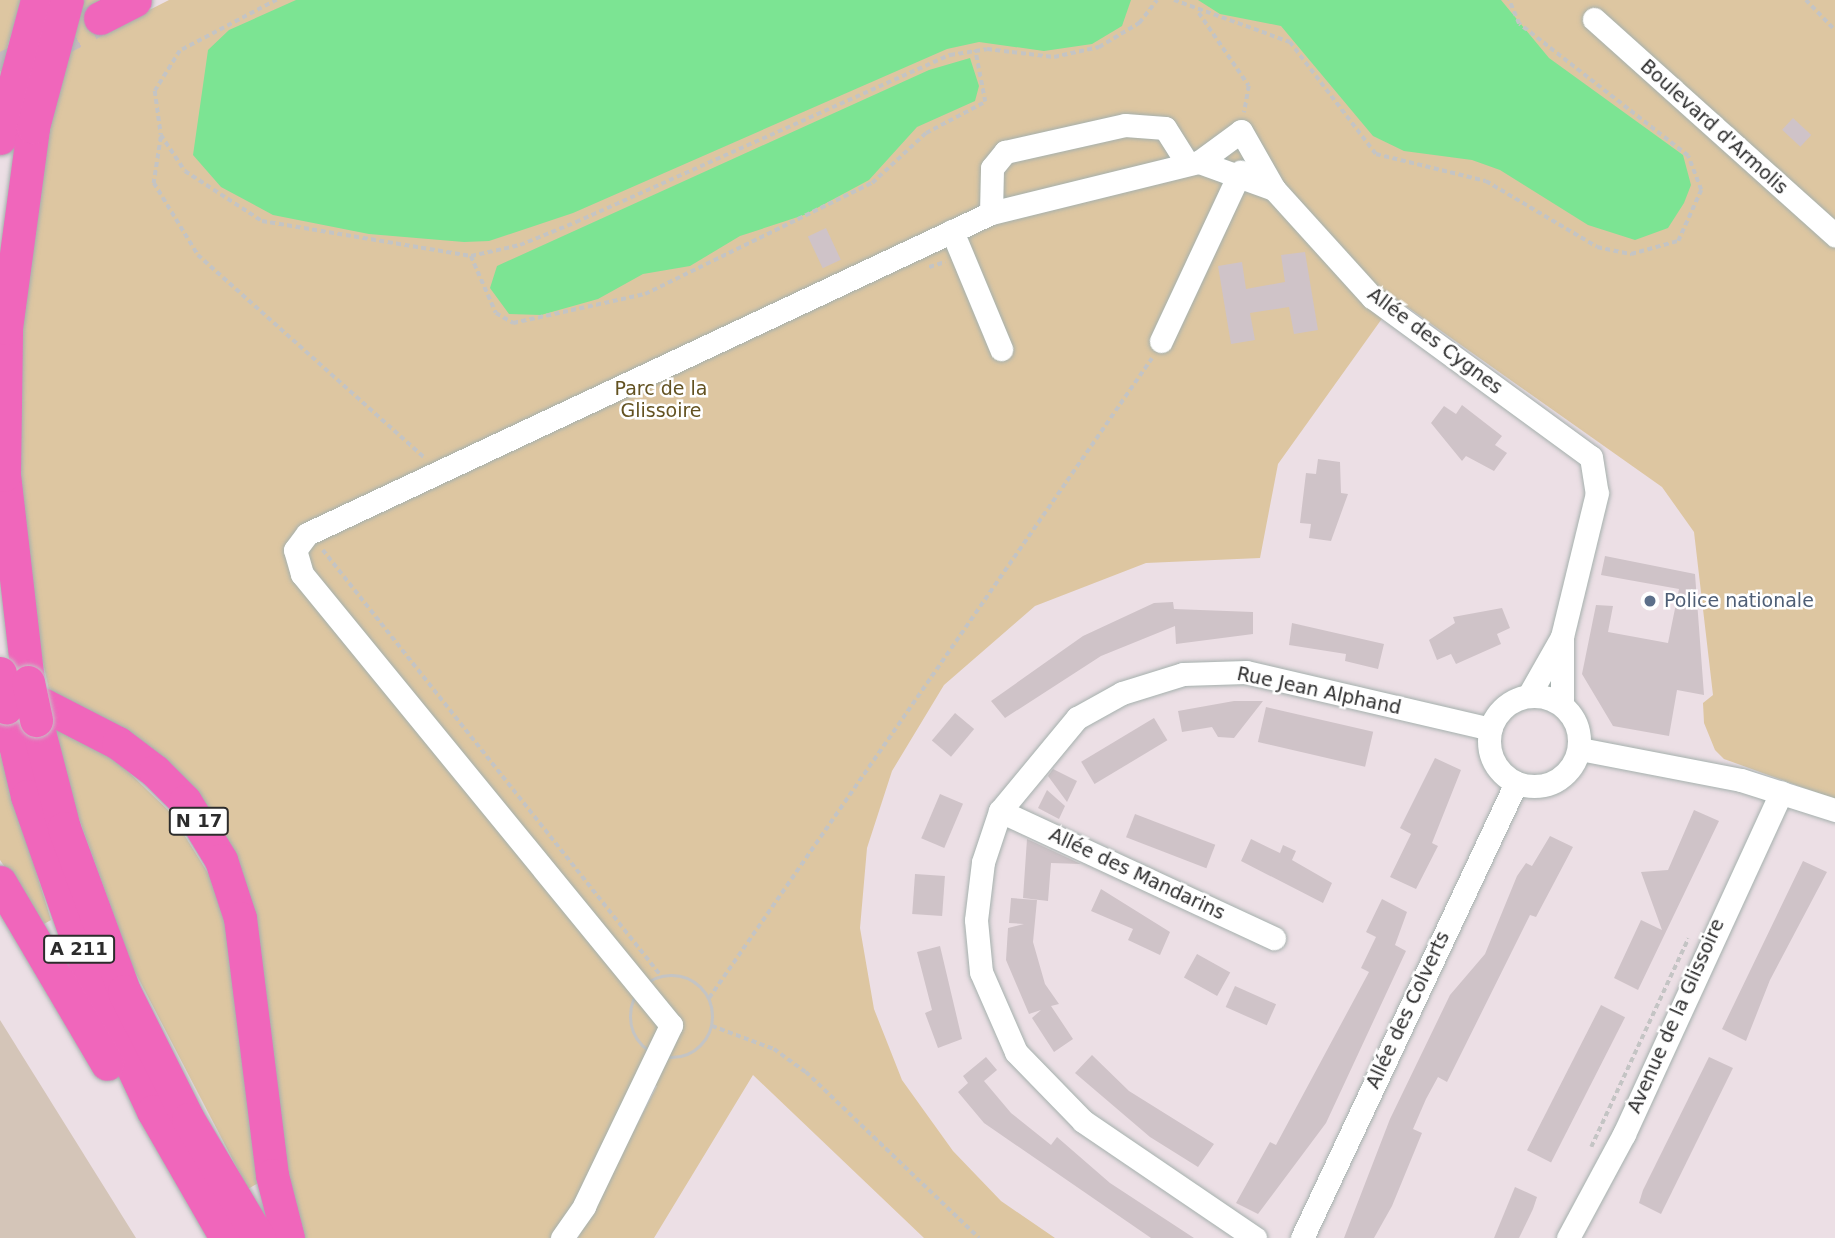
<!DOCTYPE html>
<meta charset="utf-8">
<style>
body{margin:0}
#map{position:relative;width:1835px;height:1238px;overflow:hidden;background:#ecdfe5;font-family:"DejaVu Sans",sans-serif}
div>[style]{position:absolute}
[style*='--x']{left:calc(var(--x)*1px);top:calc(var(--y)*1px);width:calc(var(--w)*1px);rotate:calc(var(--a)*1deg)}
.green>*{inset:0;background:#ddc6a1}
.cemetery>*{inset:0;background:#d4c5b8}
.water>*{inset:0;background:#7ce493}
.building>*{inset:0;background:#cfc3c8;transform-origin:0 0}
.highway-tunnel>*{height:33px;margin-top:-16.5px;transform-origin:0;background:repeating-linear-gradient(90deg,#c6bbc0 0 33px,transparent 0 50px)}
.path>*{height:3.5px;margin-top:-1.75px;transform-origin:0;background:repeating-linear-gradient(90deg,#c4c4c4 0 5px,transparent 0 8.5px)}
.path>.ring{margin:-1.75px;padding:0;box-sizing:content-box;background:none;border:3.5px solid #c4c4c4;border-radius:50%}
.roads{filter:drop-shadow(0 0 2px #a5b0ad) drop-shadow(0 0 2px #a5b0ad)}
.minor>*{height:23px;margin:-11.5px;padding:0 11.5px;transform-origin:11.5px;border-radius:11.5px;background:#fff}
.minor>.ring{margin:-11.5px;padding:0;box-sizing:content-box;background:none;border:23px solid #fff;border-radius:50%}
.highway>*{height:33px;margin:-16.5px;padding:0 16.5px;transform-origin:16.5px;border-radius:16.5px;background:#f066bb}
.bridges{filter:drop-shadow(0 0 2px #c4c4c4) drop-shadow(0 0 2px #c4c4c4)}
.highway-bridge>*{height:33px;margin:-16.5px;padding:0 16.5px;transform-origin:16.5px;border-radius:16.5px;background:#f066bb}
.dots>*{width:19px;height:19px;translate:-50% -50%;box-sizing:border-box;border:4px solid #fff;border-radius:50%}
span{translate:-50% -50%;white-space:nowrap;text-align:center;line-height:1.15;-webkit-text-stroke:5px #fff;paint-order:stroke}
.shield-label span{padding:2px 5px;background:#fff;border:2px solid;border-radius:5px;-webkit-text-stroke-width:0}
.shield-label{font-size:18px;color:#2c2c2c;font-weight:700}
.street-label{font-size:19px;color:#2c2c2c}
.park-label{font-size:19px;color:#635221}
.service-label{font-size:19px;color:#4e5e75}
.left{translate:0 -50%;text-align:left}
</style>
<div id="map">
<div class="green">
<div style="clip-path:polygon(0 0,21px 0,0 73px)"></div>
<div style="clip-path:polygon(83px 0,110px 0,108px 31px,169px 0,1835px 0,1835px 799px,1724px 759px,1715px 750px,1704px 723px,1703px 703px,1713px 695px,1694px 532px,1662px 487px,1396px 299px,1278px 464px,1260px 558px,1146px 563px,1035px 606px,944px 685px,892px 771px,867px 848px,860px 928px,874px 1009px,902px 1080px,953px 1151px,1001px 1201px,1055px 1238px,924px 1238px,753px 1075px,654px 1238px,578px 1238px,657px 1086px,640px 1077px,575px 1203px,550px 1238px,300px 1238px,230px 858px,50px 695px,36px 629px,17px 478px,18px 332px,55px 85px)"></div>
<div style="clip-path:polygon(56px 726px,117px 761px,170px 812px,211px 878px,225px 924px,260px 1182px,248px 1189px,133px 968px,68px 788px)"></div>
<div style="clip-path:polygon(0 754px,51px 920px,44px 924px,0 860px)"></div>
</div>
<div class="cemetery">
<div style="clip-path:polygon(0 1020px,136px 1238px,0 1238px)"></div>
</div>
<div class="water">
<div style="clip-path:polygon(296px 0,1131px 0,1122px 26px,1092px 44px,1044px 51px,979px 42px,947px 49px,573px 213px,489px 241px,464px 242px,369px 234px,273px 215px,221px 187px,193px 155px,208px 50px,229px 30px)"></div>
<div style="clip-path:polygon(1198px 0,1501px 0,1549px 58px,1683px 155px,1691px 185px,1684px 203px,1668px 228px,1635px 240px,1588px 225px,1500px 170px,1472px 160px,1404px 151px,1373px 136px,1281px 26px,1220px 14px)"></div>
<div style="clip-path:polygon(970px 58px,979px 86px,975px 101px,917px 127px,869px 180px,804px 215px,740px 236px,690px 266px,643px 274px,598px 299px,541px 315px,509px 314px,490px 288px,497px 266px,929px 70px)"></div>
</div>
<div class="building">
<div style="left:1793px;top:118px;width:25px;height:16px;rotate:43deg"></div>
<div style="left:826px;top:228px;width:35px;height:20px;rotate:65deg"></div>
<div style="clip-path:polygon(1305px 252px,1318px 330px,1294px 334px,1289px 307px,1250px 313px,1255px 340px,1231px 344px,1218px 266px,1242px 262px,1246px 289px,1285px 282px,1281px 255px)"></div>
<div style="clip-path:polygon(1462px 405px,1502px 436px,1495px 445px,1507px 453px,1494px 471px,1466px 456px,1462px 461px,1431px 423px,1444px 406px,1456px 414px)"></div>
<div style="clip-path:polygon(1318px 459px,1340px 462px,1341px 493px,1348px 494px,1331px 541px,1309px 538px,1311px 524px,1300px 523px,1306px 473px,1316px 474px)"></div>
<div style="clip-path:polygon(1605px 556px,1695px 574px,1704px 695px,1677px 690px,1669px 736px,1613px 726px,1582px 674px,1596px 605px,1613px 606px,1608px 632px,1668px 643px,1679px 589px,1601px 575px)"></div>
<div style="clip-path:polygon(1173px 602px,1174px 609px,1253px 612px,1253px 634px,1176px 644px,1175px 626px,1101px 656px,1005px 718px,991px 701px,1083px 636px,1154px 603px)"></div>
<div style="clip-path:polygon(1502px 608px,1510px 628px,1497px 634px,1501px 644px,1456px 664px,1451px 654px,1437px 660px,1429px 640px,1455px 623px,1453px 617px)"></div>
<div style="clip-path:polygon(1292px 623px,1384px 644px,1378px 669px,1345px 661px,1346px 654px,1289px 645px)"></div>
<div style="clip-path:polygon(1234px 701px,1263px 701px,1234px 738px,1218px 737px,1212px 727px,1182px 732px,1178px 711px)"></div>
<div style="left:1266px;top:707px;width:110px;height:36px;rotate:13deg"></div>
<div style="left:955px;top:713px;width:25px;height:36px;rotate:40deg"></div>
<div style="left:1154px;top:718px;width:26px;height:85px;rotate:59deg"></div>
<div style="clip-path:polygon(1435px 758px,1461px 770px,1432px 843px,1438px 846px,1416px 889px,1390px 877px,1411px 834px,1400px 828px)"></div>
<div style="clip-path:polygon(1053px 769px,1077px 781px,1067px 802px,1048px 776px)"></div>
<div style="clip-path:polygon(1047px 790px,1065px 806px,1059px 819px,1038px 808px)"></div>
<div style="left:940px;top:794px;width:25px;height:48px;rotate:23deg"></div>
<div style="clip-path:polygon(1694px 810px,1719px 821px,1638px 990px,1614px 978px,1641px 920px,1662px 930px,1641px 872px,1668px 870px)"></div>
<div style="left:1135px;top:814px;width:86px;height:25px;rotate:21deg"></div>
<div style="clip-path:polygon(1550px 836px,1573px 847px,1536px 917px,1530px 915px,1447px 1082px,1438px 1077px,1426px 1099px,1413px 1129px,1422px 1133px,1392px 1206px,1374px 1238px,1344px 1238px,1390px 1119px,1450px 995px,1485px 954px,1517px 876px,1526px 863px,1532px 866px)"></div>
<div style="clip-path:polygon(1027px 839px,1081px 864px,1051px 863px,1048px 901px,1023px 898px)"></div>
<div style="clip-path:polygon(1251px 839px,1280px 853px,1283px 845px,1296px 851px,1292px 860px,1332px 883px,1323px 903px,1241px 861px)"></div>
<div style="clip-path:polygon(1803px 861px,1827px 872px,1770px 980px,1746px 1041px,1722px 1029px)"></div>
<div style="left:915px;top:874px;width:30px;height:40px;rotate:4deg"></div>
<div style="clip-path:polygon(1101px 889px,1170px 932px,1160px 955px,1128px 940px,1133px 929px,1091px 911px)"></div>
<div style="clip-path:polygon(1011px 898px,1037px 900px,1033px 942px,1045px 984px,1059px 1004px,1051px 1006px,1073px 1039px,1054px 1052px,1032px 1018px,1041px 1010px,1029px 1014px,1006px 960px,1008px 928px,1024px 924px,1009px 923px)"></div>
<div style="clip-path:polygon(1382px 899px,1407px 912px,1395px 945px,1406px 951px,1326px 1123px,1258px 1214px,1236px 1203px,1270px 1142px,1276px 1145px,1369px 972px,1361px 968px,1376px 937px,1366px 932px)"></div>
<div style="clip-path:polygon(940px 946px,962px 1039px,938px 1048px,925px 1013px,932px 1010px,917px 952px)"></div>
<div style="left:1197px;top:954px;width:38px;height:27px;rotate:29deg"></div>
<div style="left:1235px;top:986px;width:45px;height:23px;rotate:24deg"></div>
<div style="left:1601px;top:1005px;width:27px;height:163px;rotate:27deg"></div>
<div style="clip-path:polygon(1092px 1055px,1129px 1091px,1214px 1144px,1198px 1167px,1150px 1137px,1075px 1073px)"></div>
<div style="clip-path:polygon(986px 1057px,997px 1070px,984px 1081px,1011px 1113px,1051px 1145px,1057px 1137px,1110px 1183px,1194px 1238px,1151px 1238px,984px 1123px,958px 1092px,968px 1083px,963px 1076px)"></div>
<div style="clip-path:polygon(1709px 1057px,1733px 1068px,1661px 1214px,1639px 1203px,1643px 1190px)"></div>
<div style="clip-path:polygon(1515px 1187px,1537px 1197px,1533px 1209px,1519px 1238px,1494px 1238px)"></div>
</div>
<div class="highway-tunnel">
<div style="--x:0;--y:70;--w:113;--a:-27.5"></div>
</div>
<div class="path">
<div style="--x:277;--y:0;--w:110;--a:152.3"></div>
<div style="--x:180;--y:51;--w:47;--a:122"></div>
<div style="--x:155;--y:91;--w:44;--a:82.2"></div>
<div style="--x:161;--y:135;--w:43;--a:56.3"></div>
<div style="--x:185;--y:171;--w:92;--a:33"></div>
<div style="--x:262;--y:221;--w:212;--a:9.5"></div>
<div style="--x:471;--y:256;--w:50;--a:-12.7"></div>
<div style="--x:520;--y:245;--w:61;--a:-22.3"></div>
<div style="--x:576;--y:222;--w:410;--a:-24.1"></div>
<div style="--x:950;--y:55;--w:37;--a:-9"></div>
<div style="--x:987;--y:49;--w:67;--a:6.8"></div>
<div style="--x:1054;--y:57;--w:46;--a:-12.5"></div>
<div style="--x:1099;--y:47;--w:47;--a:-31"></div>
<div style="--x:1139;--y:23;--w:29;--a:-52"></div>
<div style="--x:1174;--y:0;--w:123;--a:19.9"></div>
<div style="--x:1290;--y:42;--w:141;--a:52.5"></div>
<div style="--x:1376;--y:154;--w:113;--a:13.8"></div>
<div style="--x:1486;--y:181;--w:129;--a:30.7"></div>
<div style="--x:1597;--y:247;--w:35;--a:12"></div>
<div style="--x:1631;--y:254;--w:49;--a:-15.5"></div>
<div style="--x:1678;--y:241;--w:56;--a:-65.7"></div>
<div style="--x:1701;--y:190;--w:36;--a:-111"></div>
<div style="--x:1688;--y:156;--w:214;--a:-142"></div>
<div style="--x:1519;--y:24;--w:26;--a:-113"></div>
<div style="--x:1806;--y:0;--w:42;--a:46"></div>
<div style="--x:1199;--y:13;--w:88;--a:55.6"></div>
<div style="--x:1249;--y:86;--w:27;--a:100"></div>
<div style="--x:161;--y:137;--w:47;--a:98.7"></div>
<div style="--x:154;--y:183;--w:84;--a:58.6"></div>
<div style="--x:198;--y:255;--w:303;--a:41.8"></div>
<div style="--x:471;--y:256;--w:62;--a:66.3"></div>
<div style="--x:496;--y:313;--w:20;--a:30"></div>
<div style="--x:513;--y:323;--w:135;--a:-12.4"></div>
<div style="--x:645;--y:294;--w:253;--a:-26.1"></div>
<div style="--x:872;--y:183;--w:74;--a:-42.8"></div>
<div style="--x:926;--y:133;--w:67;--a:-27.7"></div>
<div style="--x:985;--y:102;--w:53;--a:-100.9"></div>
<div style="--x:929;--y:267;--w:17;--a:-17"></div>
<div style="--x:323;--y:550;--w:545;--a:51.55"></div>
<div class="ring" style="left:631px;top:976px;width:78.5px;height:78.5px"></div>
<div style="--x:709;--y:998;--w:778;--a:-55.31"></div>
<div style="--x:712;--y:1026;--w:66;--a:20.4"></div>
<div style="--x:774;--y:1049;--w:39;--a:36"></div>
<div style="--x:806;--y:1072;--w:240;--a:43.8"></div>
<div style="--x:1591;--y:1147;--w:230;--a:-65"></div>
</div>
<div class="roads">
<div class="minor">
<div style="--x:1594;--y:19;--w:324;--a:41.9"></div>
<div style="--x:1199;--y:162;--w:52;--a:-36.4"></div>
<div style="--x:1241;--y:131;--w:67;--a:60.4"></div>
<div style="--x:991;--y:213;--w:45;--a:-88.7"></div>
<div style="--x:992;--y:168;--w:21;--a:-51"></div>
<div style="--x:1005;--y:152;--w:123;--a:-12.7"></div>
<div style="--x:1125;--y:125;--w:40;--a:4.3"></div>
<div style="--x:1165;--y:128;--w:41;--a:57.8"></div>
<div style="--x:952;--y:231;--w:128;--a:67.4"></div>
<div style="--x:1161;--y:341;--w:187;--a:-64.9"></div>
<div style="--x:1529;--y:695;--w:67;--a:-60.4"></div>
<div style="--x:1562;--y:637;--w:67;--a:90"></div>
<div class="ring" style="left:1489px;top:696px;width:67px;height:67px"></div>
<div style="--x:1580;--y:749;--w:164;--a:10.9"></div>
<div style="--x:1741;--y:780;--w:99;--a:17.7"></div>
<div style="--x:1000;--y:811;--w:302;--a:24.9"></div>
<div style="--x:562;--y:1238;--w:39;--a:-55"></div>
<div style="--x:584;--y:1206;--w:201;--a:-64.3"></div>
<div style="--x:671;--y:1025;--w:583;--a:-129.29"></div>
<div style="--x:302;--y:574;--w:25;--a:-106"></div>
<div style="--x:295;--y:550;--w:20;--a:-53"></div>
<div style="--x:307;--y:534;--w:756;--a:-25.14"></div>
<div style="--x:991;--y:213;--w:214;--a:-13.8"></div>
<div style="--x:1199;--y:162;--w:80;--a:19.8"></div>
<div style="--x:1274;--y:189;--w:146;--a:47.8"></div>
<div style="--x:1372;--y:297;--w:271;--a:36.2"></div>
<div style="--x:1591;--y:457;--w:36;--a:81"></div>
<div style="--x:1597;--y:493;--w:148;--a:103.7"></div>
<div style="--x:1255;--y:1238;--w:208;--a:-145.8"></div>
<div style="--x:1083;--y:1121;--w:96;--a:-134.2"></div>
<div style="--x:1016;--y:1052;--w:87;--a:-113.6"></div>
<div style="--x:981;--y:972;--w:52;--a:-95.5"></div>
<div style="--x:976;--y:920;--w:58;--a:-83.1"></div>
<div style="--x:983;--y:862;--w:54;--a:-71.6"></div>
<div style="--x:1000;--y:811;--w:121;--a:-50.4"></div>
<div style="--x:1077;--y:718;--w:51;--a:-29.1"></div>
<div style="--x:1122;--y:693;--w:64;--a:-17.3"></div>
<div style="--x:1183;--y:674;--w:63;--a:-1.8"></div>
<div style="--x:1246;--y:672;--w:251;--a:13.1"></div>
<div style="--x:1302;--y:1238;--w:503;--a:-64.81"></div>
<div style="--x:1568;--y:1238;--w:118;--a:-61.7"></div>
<div style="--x:1624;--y:1134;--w:376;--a:-65.3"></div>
</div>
<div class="highway">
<div style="--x:100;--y:18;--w:39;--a:-27"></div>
<div style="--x:0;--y:138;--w:143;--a:-75"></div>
<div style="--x:28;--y:682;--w:208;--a:-96.6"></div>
<div style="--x:4;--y:475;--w:147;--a:-89.2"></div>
<div style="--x:6;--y:328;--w:203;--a:-82.3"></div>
<div style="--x:33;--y:127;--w:131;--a:-75"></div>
<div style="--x:9;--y:687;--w:123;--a:27.2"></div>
<div style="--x:118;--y:743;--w:46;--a:37.1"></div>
<div style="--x:155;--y:771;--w:42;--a:45"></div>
<div style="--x:185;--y:801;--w:69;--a:58.6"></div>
<div style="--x:221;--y:860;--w:61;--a:71.9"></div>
<div style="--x:240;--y:918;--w:259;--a:82.9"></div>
<div style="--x:272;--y:1175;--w:65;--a:75.7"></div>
<div style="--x:6;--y:707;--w:91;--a:76.7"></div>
<div style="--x:27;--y:796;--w:192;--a:70.8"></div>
<div style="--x:90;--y:977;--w:148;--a:64.8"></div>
<div style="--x:153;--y:1111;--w:146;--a:60.1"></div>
<div style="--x:36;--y:720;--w:112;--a:75.5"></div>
<div style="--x:64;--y:828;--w:174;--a:69.8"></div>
<div style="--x:124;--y:991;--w:143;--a:63.4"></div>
<div style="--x:188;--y:1119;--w:139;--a:59.2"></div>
<div style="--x:0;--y:882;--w:211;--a:59.5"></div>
</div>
</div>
<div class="bridges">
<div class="highway-bridge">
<div style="--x:0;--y:673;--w:35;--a:80"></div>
<div style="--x:28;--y:682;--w:39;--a:78"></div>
</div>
</div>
<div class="dots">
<div style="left:1650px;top:601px;background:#5c6f8a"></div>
</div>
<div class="shield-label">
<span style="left:199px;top:821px">N 17</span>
<span style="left:79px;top:949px">A 211</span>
</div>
<div class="street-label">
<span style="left:1714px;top:127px;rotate:42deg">Boulevard d'Armolis</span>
<span style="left:1435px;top:341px;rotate:37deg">Allée des Cygnes</span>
<span style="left:1319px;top:691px;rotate:12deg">Rue Jean Alphand</span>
<span style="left:1137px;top:874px;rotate:25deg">Allée des Mandarins</span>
<span style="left:1408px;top:1010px;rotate:-65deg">Allée des Colverts</span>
<span style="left:1676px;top:1016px;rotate:-66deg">Avenue de la Glissoire</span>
</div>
<div class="park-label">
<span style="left:661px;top:400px">Parc de la<br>Glissoire</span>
</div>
<div class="service-label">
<span class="left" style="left:1664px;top:601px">Police nationale</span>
</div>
</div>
